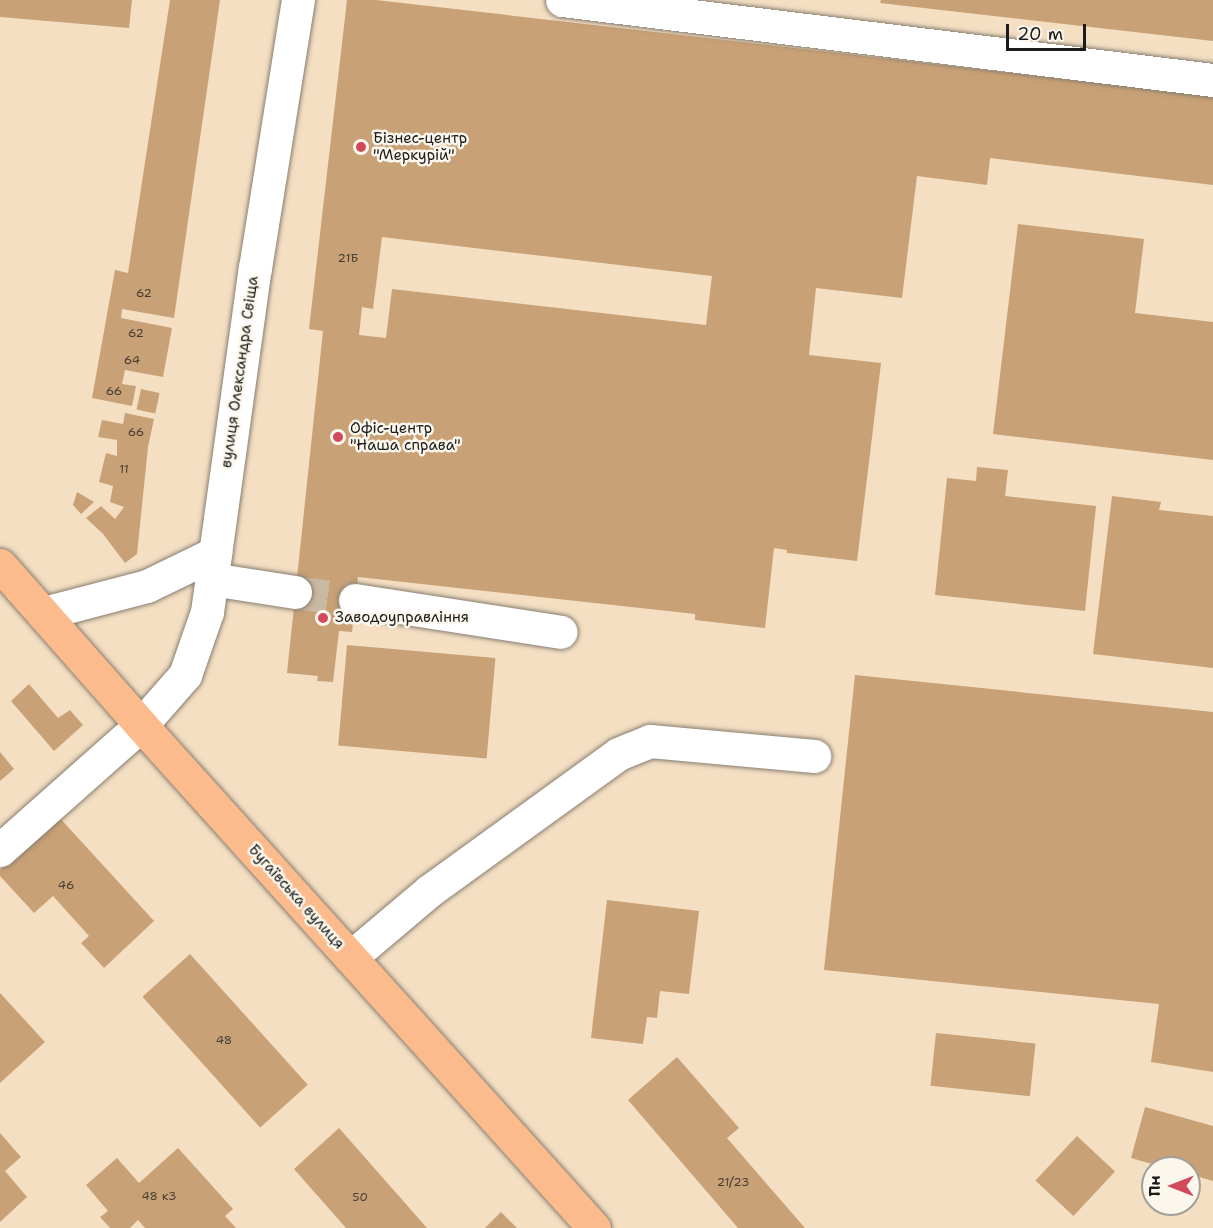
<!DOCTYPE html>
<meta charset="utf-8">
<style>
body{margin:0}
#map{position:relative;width:1213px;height:1228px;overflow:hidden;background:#f4dfc3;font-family:"Shantell Sans",sans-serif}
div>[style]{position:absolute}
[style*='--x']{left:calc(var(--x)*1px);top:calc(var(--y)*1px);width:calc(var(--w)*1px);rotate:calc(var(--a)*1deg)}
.building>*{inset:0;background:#c9a176;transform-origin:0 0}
.minor-tunnel>*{height:33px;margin-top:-16.5px;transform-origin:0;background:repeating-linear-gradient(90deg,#c9b8a2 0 33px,transparent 0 49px)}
.roads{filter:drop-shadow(0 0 2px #887e70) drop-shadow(0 0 2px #887e70)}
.minor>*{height:33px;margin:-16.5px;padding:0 16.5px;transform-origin:16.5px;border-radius:16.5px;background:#fff}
.major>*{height:33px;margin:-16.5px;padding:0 16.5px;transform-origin:16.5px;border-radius:16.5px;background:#fbbb8d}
.dots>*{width:16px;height:16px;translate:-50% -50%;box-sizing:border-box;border:3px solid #fbf7ec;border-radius:50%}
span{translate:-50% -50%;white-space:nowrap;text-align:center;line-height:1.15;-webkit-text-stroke:5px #fbf7ec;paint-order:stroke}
.number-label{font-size:12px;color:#473d32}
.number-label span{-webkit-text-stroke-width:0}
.poi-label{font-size:15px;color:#1c1c1c}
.left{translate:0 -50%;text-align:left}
.street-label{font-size:15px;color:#1c1c1c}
.north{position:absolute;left:1141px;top:1156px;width:60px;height:60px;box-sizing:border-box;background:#fbf7ec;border:2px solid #a29f99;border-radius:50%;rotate:270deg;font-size:16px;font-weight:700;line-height:24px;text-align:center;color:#1c1c1c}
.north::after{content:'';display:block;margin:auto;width:21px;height:27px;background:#d1495b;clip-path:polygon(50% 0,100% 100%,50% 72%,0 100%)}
.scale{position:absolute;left:1006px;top:24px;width:80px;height:27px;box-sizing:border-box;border:3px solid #1c1c1c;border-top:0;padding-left:8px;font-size:18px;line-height:21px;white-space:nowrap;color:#1c1c1c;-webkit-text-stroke:4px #fbf7ec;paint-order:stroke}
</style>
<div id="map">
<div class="building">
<div style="clip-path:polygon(0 0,132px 0,129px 28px,0 17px)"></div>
<div style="clip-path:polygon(170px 0,220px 0,174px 318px,122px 309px,121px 318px,172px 328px,163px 377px,125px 370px,122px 384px,136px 386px,132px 406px,92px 398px,115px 270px,128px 273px)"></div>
<div style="clip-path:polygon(evenodd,347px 0,376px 0,1213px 96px,1213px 185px,990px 158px,987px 185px,917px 176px,902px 298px,816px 288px,809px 355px,881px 363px,857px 561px,787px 553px,787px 550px,774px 548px,765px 628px,695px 620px,695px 614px,358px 577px,352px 632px,339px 631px,333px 682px,317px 681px,318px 676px,287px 673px,323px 331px,309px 329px,347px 0,382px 237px,712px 276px,706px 325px,392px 289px,386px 338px,359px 335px,362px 307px,373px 309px,382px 237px)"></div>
<div style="clip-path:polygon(881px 0,1213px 0,1213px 41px,880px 3px)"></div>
<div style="clip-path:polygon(1018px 224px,1144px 239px,1135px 313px,1213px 322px,1213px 460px,993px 434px)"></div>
<div style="left:141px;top:389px;width:19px;height:21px;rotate:12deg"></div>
<div style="clip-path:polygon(125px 413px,154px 419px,148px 447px,137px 554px,125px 563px,103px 534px,86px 518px,101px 506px,115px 519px,124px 507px,110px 502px,113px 486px,99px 482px,106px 453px,117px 456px,117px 440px,98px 437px,102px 420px,123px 424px)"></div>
<div style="clip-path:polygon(977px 467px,1008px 470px,1005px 496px,1096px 506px,1085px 611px,935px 595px,947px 478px,976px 481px)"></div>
<div style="clip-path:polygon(77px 492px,94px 502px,81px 514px,73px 505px)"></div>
<div style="clip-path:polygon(1112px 496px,1161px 502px,1159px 510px,1213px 516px,1213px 668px,1093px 654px)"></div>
<div style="left:347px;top:645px;width:149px;height:101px;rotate:5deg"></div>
<div style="clip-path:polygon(855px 675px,1213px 712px,1213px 1072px,1151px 1062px,1159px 1004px,824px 970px)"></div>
<div style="clip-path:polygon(29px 684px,58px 718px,70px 710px,83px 725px,54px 751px,11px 701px)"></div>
<div style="clip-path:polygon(0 752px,14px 769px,0 781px)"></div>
<div style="clip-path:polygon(58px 816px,154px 921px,104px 968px,81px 943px,89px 936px,53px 896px,34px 913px,0 876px,0 870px)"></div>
<div style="clip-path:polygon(607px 900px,699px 911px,689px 994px,660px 991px,657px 1018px,647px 1017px,643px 1044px,591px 1038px)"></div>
<div style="left:190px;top:954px;width:176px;height:64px;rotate:48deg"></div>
<div style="clip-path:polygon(0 993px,45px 1042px,0 1083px)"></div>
<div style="left:936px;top:1033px;width:100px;height:53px;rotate:6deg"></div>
<div style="clip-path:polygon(677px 1057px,739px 1128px,727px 1138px,805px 1228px,738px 1228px,628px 1100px)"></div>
<div style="clip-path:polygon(1145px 1107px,1213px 1126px,1213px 1181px,1189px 1174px,1189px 1168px,1166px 1168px,1131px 1158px)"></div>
<div style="clip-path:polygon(339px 1128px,427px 1228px,346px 1228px,294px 1169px)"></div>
<div style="clip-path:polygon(0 1133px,21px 1157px,5px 1171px,27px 1197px,0 1222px)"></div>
<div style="left:1077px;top:1136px;width:52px;height:61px;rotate:43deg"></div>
<div style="clip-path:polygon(178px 1148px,233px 1209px,225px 1216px,236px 1228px,145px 1228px,138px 1220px,130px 1228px,110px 1228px,100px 1217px,108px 1211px,86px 1185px,117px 1158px,139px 1183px)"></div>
<div style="clip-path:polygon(501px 1212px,517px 1228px,485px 1228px)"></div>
</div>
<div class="minor-tunnel">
<div style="--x:295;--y:592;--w:61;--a:7.6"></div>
</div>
<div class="roads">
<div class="minor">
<div style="--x:562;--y:0;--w:656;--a:7.01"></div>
<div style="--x:211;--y:579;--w:85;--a:8.8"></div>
<div style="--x:355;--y:600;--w:208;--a:8.8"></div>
<div style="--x:44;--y:613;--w:106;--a:-14.7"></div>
<div style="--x:147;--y:586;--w:76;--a:-25.9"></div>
<div style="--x:0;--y:850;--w:188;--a:-41.6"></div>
<div style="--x:141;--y:725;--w:67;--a:-48.7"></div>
<div style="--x:185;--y:675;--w:67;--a:-70.8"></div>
<div style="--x:207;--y:612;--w:347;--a:-82.1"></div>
<div style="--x:255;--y:268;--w:271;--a:-80.9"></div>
<div style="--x:351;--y:957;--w:102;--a:-40.2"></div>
<div style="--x:429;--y:891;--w:233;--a:-35.9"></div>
<div style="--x:618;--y:754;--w:35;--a:-22"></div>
<div style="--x:650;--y:741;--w:165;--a:5.2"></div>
</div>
<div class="major">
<div style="--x:0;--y:565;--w:213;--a:48.6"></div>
<div style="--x:141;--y:725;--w:677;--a:47.99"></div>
</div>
</div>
<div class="dots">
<div style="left:361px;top:147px;background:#d1495b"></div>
<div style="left:338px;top:437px;background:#d1495b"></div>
<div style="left:323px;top:618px;background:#d1495b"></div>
</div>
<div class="number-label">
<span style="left:348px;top:259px">21Б</span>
<span style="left:144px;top:294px">62</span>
<span style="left:136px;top:334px">62</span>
<span style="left:132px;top:361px">64</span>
<span style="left:114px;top:392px">66</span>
<span style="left:136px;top:433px">66</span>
<span style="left:124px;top:470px">11</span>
<span style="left:66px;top:886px">46</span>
<span style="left:224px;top:1041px">48</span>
<span style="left:733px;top:1183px">21/23</span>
<span style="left:159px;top:1197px">48 к3</span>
<span style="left:360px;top:1198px">50</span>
</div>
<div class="poi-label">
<span class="left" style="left:373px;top:147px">Бізнес-центр<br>"Меркурій"</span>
<span class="left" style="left:350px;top:437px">Офіс-центр<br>"Наша справа"</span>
<span class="left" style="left:335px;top:618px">Заводоуправління</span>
</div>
<div class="street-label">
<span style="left:240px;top:372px;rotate:-82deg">вулиця Олександра Свіща</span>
<span style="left:296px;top:897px;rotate:48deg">Бугаївська вулиця</span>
</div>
<div class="north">Пн</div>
<div class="scale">20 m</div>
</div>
